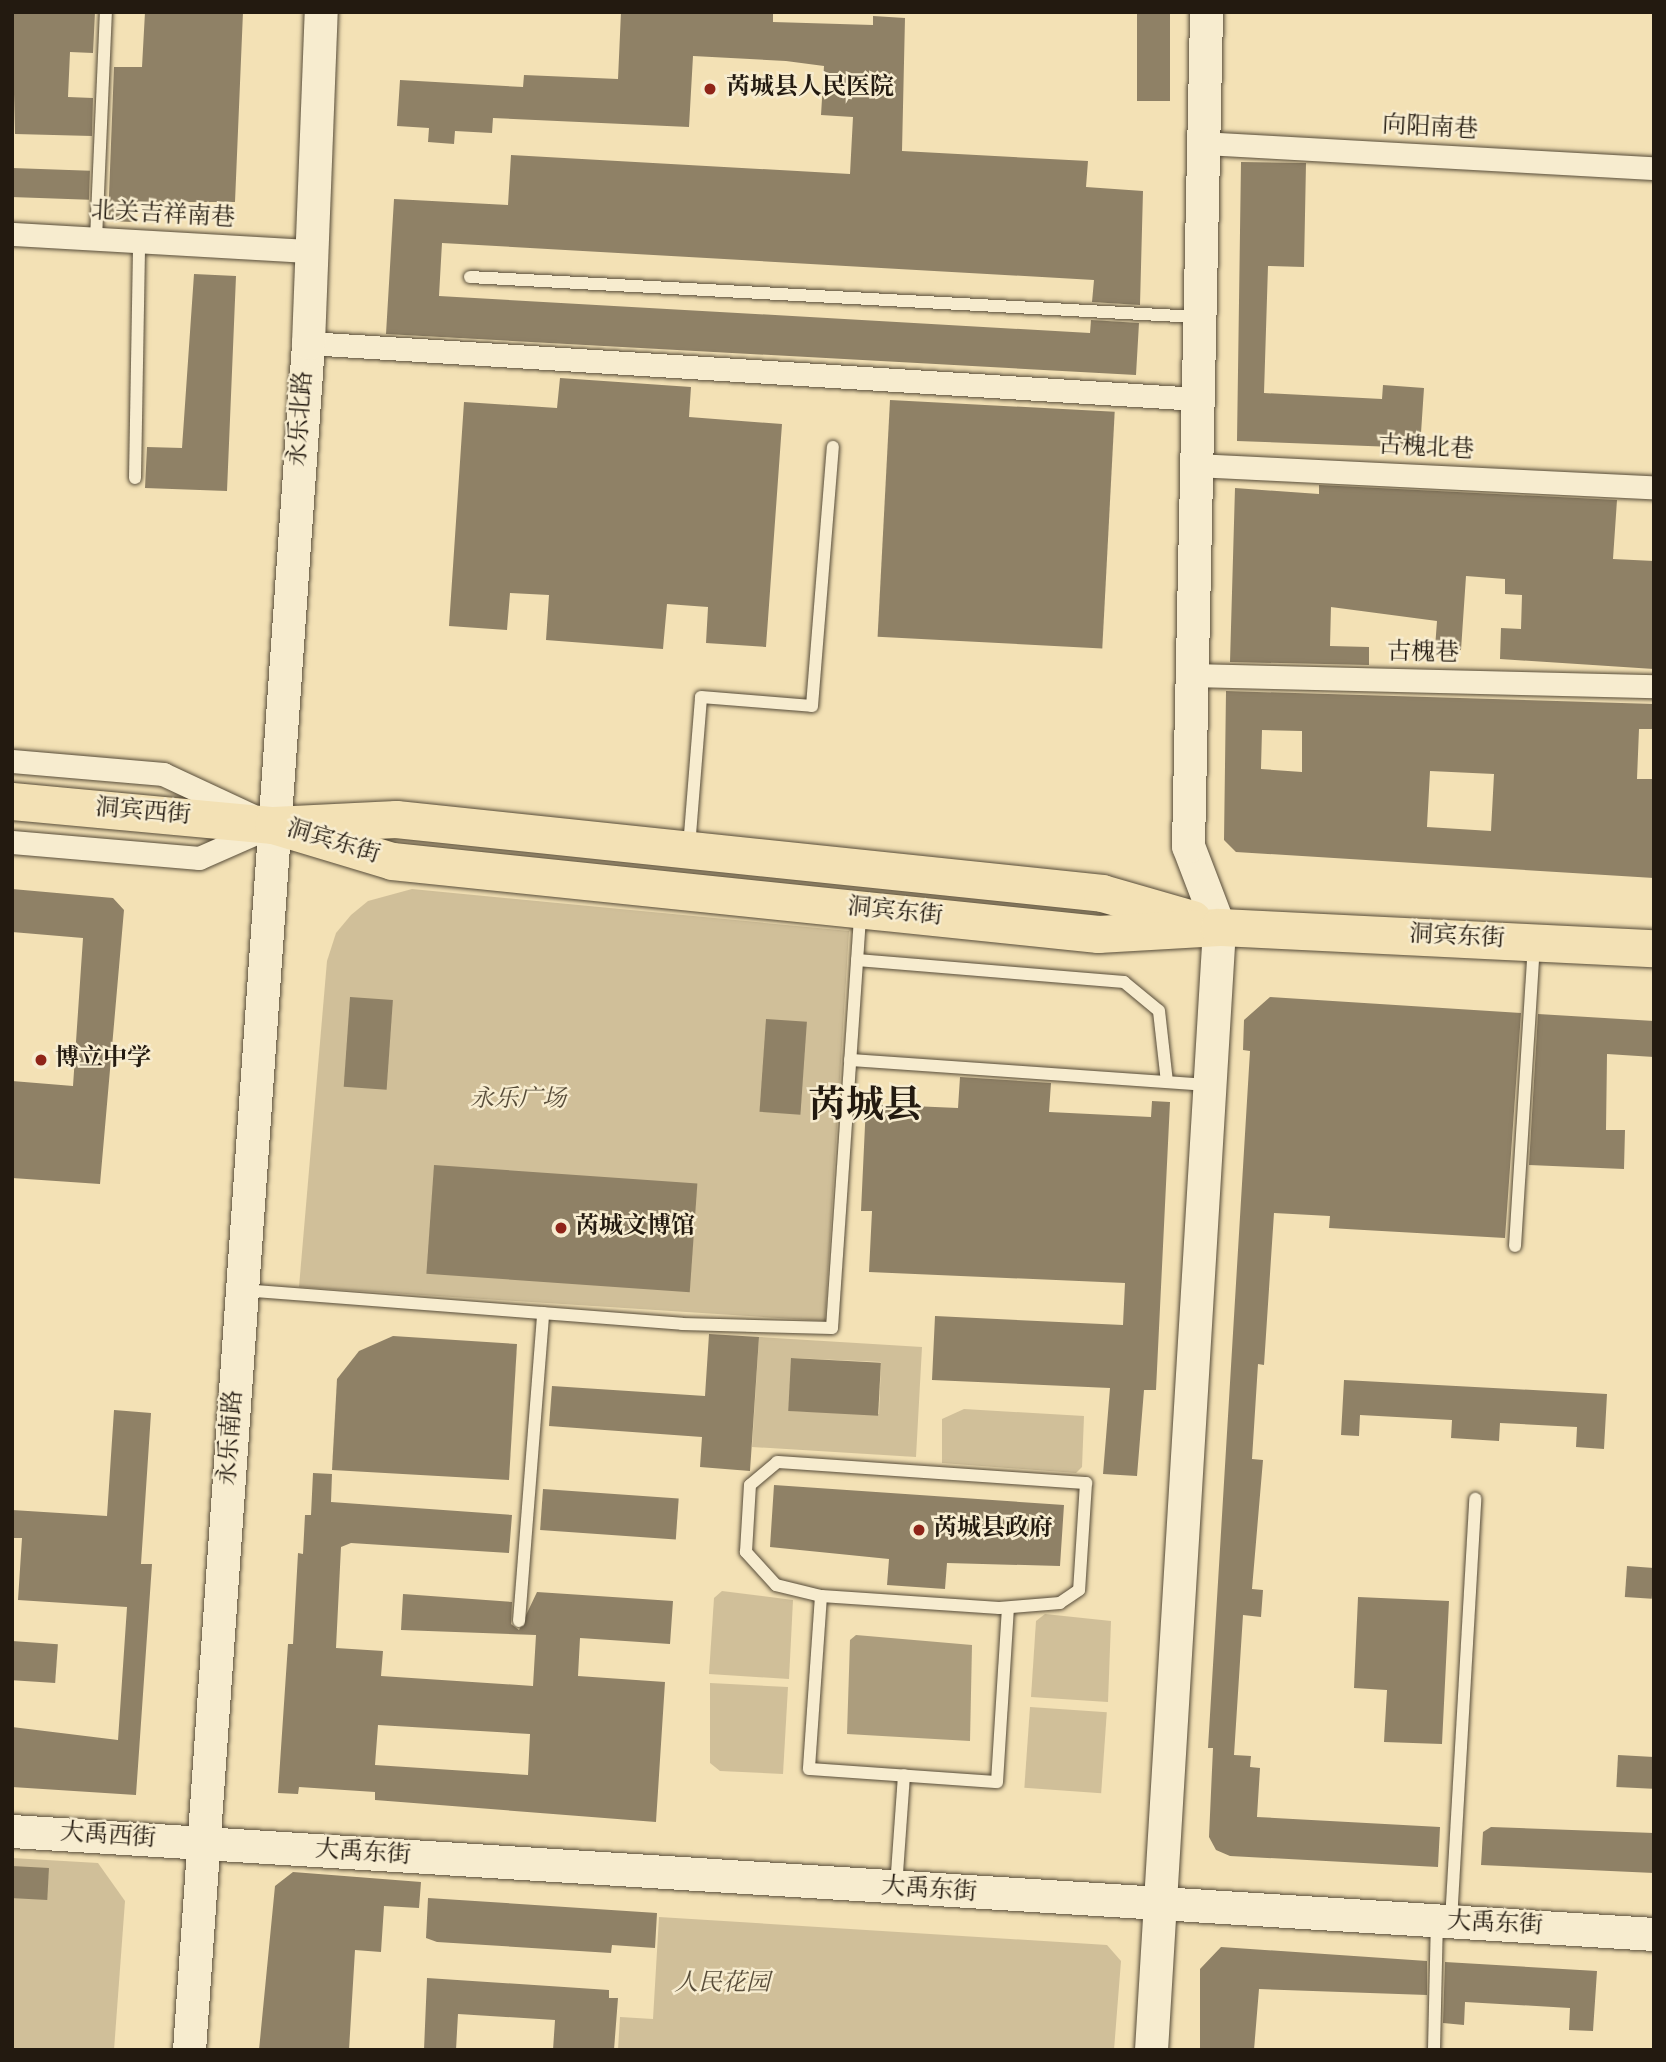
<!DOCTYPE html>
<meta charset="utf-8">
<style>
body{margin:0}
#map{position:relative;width:1666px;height:2062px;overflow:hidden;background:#f3e1b5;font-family:Vollkorn,"Noto Serif SC",serif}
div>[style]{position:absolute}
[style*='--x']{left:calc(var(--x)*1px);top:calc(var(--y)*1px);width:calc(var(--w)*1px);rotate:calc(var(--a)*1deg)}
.green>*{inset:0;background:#d0bf99;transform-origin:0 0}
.water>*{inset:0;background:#ac9d7d}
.building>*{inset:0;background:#8f8166;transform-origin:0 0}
.roads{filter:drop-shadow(0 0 2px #574c39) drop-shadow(0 0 2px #574c39)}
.lane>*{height:12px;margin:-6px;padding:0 6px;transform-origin:6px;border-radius:6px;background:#f7eccf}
.street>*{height:23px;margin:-11.5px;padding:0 11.5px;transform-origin:11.5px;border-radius:11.5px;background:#f7eccf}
.secondary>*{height:33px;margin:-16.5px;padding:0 16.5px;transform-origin:16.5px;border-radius:16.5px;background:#f7eccf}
.primary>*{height:37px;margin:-18.5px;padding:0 18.5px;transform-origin:18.5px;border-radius:18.5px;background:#f3e1b5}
.dots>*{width:19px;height:19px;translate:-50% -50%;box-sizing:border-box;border:4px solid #f7eccf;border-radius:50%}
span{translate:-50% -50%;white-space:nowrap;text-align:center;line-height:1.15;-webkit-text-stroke:5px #f7eccf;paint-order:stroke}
.poi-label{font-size:24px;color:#231a10;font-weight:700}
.left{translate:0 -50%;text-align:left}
.street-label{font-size:24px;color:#231a10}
.park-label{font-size:24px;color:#574c39;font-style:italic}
.town-label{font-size:38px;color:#231a10;font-weight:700}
.frame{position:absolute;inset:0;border:14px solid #231a10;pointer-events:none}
</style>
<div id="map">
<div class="green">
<div style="clip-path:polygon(412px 889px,849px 931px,825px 1321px,299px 1287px,327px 961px,336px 933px,351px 915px,368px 901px)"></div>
<div style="clip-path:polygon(evenodd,759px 1337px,922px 1347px,916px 1457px,752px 1447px,759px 1337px,792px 1358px,881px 1362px,879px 1414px,790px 1411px,792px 1358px)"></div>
<div style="clip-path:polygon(964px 1409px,1084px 1416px,1082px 1467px,1076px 1473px,942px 1463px,942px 1419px)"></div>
<div style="clip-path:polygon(722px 1591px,793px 1600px,789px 1679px,709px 1674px,714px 1598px)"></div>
<div style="clip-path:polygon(1045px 1614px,1111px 1621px,1108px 1702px,1031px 1697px,1036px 1621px)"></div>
<div style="clip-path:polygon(710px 1683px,788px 1687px,783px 1774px,720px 1771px,710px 1763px)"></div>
<div style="left:1030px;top:1707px;width:77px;height:81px;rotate:4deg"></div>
<div style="clip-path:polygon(12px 1858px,98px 1863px,125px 1901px,114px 2050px,12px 2050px)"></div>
<div style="clip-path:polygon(659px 1917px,1107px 1945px,1121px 1961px,1114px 2050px,618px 2050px,620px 2017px,653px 2019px)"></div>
</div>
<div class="water">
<div style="clip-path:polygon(856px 1635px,972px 1645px,970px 1741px,847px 1734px,850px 1640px)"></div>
</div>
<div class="building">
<div style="clip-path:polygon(69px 12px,95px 12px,93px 53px,70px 52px,68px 97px,93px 98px,92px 136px,15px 134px,12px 14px)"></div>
<div style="clip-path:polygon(145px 12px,243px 12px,235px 202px,133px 202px,132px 222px,108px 221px,114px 67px,142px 67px)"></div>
<div style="clip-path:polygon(621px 12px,773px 12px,773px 22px,873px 25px,873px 16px,905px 18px,902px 151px,1088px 161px,1086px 187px,1143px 191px,1140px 305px,1092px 302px,1094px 280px,442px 243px,439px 296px,1090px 333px,1091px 320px,1139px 323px,1136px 375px,386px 334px,394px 199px,508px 205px,511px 155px,850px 174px,853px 117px,821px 115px,824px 66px,786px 61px,693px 56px,689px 127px,493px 118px,492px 133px,455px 131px,454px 144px,428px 142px,429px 128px,397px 126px,400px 80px,523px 87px,524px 75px,618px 79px)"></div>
<div style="left:1137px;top:12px;width:33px;height:89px"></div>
<div style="clip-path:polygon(1241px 162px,1306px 163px,1304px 267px,1268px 266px,1264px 393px,1382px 399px,1383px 385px,1424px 388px,1420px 448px,1237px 441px)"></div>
<div style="left:12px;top:168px;width:78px;height:29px;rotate:2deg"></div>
<div style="clip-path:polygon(194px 274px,236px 276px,227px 491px,145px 488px,147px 447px,182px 448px)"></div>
<div style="clip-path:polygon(560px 378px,691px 387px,689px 417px,782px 424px,766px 647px,706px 643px,708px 607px,667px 604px,663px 649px,546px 640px,549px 595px,510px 593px,507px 630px,449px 626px,464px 402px,557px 408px)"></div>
<div style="left:890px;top:400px;width:225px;height:237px;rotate:3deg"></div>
<div style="clip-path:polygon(1319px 485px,1617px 500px,1613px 559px,1654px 561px,1654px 669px,1500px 659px,1501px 628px,1521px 629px,1522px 595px,1505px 594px,1505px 579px,1466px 576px,1461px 650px,1435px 648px,1437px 621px,1331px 607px,1330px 646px,1369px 647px,1369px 665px,1230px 662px,1235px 488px,1319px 494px)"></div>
<div style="clip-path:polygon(evenodd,1226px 691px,1654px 704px,1654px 729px,1639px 729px,1637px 779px,1654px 779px,1654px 878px,1236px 852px,1224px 840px,1226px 691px,1262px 730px,1302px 731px,1302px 772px,1261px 769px,1262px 730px,1226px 691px,1430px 771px,1494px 774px,1491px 831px,1427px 827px,1430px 771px)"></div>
<div style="clip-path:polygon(12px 889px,113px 898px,124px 910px,100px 1184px,12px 1178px,12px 1081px,73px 1086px,83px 938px,12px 932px)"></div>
<div style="left:350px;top:997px;width:43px;height:90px;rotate:4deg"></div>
<div style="clip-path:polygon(1270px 997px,1521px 1013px,1505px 1238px,1329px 1228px,1330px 1216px,1274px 1213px,1264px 1365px,1258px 1364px,1252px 1459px,1263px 1460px,1252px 1589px,1263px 1590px,1261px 1617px,1243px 1615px,1234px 1755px,1251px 1756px,1250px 1767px,1260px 1768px,1257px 1817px,1440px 1827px,1438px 1867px,1230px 1856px,1216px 1850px,1209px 1837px,1213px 1748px,1208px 1748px,1250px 1051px,1243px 1050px,1244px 1020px)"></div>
<div style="clip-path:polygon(1538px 1014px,1654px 1021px,1654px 1057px,1607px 1054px,1606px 1130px,1625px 1130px,1624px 1169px,1529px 1165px)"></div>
<div style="left:766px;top:1019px;width:41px;height:93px;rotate:4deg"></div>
<div style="clip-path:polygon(960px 1077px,1051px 1083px,1049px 1112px,1151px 1117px,1152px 1101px,1170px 1102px,1156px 1390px,1144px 1390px,1137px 1476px,1103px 1474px,1110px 1388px,932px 1380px,935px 1316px,1123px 1325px,1125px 1283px,869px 1272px,872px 1211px,861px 1211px,866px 1104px,958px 1108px)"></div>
<div style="left:434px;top:1165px;width:264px;height:109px;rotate:4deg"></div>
<div style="clip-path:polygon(709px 1334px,759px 1337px,750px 1471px,700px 1467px,702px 1437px,549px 1426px,552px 1386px,705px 1396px)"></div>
<div style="clip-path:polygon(393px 1336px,517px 1344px,509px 1480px,332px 1470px,337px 1379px,359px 1351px)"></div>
<div style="left:791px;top:1358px;width:90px;height:53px;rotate:3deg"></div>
<div style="clip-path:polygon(1344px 1380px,1607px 1394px,1604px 1449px,1576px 1447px,1577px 1427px,1500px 1423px,1499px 1441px,1451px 1438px,1452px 1420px,1360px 1415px,1359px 1436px,1341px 1435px)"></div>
<div style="clip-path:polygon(114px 1410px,151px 1413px,141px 1564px,152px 1564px,136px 1795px,12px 1787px,12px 1727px,118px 1740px,127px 1607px,18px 1600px,22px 1538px,12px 1538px,12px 1510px,107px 1516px)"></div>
<div style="clip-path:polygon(evenodd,313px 1473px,332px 1474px,331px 1502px,512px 1515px,509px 1553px,351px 1543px,341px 1547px,336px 1648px,383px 1651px,381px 1676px,533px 1686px,536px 1635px,401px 1630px,403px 1594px,512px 1602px,511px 1624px,519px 1630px,537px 1592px,673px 1601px,670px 1644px,580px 1638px,578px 1676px,665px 1682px,656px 1822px,375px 1800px,375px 1792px,299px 1787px,298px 1794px,278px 1793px,288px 1644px,293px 1644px,298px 1553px,303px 1554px,305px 1515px,311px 1515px,313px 1473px,378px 1725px,530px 1734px,528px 1775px,375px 1765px,378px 1725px)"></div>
<div style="clip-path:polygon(774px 1485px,1064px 1505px,1060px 1566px,947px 1563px,945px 1589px,887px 1585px,889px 1559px,770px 1547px)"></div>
<div style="left:543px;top:1489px;width:136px;height:41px;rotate:4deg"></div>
<div style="left:1627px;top:1566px;width:27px;height:31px;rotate:4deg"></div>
<div style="clip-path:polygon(1358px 1597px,1449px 1601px,1442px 1744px,1384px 1742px,1387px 1690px,1354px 1688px)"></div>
<div style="left:12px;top:1641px;width:46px;height:39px;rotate:4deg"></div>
<div style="left:1618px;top:1755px;width:36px;height:32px;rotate:3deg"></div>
<div style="clip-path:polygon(1491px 1827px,1654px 1833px,1654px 1873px,1481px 1865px,1483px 1832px)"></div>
<div style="left:12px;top:1866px;width:37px;height:32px;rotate:3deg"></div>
<div style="clip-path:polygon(293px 1872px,421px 1882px,419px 1908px,384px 1906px,381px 1952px,355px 1950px,349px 2050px,259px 2050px,275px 1886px)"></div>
<div style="clip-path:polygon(428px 1898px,657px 1913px,655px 1948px,612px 1945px,611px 1953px,437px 1942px,426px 1938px)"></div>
<div style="clip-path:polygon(1221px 1947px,1427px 1961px,1427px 1995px,1259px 1989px,1254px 2050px,1200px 2050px,1200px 1969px)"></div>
<div style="clip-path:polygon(1445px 1962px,1597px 1971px,1593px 2031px,1569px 2030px,1570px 2008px,1465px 2002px,1464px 2025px,1443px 2023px)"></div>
<div style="clip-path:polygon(427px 1978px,609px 1990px,609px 1998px,618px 1998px,614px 2050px,553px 2050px,555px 2020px,458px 2014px,456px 2050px,424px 2050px)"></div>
</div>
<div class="roads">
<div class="lane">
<div style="--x:96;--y:239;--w:227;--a:-87.5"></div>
<div style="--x:470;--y:277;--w:728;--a:3.15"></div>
<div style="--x:135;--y:478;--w:237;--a:-89"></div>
<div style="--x:689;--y:847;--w:150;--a:-85.4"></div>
<div style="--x:701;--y:697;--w:111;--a:4.6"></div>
<div style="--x:812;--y:706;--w:260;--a:-85.4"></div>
<div style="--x:857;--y:960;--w:268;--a:4.7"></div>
<div style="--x:1124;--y:982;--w:45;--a:39.6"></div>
<div style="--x:1159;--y:1011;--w:71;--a:83.6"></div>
<div style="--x:850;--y:1060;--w:360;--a:4"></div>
<div style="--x:1515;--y:1246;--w:301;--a:-86.4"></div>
<div style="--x:242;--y:1290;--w:441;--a:4.4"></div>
<div style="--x:682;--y:1324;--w:150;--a:1.5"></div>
<div style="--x:832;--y:1328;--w:416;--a:-86.1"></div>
<div style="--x:777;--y:1462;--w:310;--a:3.9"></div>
<div style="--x:1086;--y:1483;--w:107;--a:93.7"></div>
<div style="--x:1079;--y:1590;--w:23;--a:146"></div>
<div style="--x:1060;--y:1603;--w:61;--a:175.3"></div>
<div style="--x:999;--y:1608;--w:178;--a:-176.1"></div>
<div style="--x:821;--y:1596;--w:46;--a:-166.3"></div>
<div style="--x:776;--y:1585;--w:45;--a:-132.3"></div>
<div style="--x:746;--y:1552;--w:67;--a:-86.6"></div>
<div style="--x:750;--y:1485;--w:35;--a:-40"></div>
<div style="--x:821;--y:1596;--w:173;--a:94"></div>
<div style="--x:809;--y:1769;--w:188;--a:4"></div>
<div style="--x:997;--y:1782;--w:174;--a:-86.4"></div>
<div style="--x:519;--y:1621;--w:309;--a:-85.5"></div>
<div style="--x:896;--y:1887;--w:112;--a:-85.9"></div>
<div style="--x:1451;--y:1921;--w:423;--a:-86.7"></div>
<div style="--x:1434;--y:2050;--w:128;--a:-88.7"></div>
</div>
<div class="street">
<div style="--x:1203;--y:143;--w:452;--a:3.2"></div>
<div style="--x:12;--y:234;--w:298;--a:3.3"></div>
<div style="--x:308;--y:343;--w:892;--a:3.6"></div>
<div style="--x:1196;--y:465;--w:459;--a:2.8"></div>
<div style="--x:1192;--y:675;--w:462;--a:1.4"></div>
<div style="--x:12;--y:761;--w:152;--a:4.9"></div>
<div style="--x:163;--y:774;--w:97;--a:25"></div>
<div style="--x:12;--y:842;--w:188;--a:4.9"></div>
<div style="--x:199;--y:858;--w:72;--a:-23.7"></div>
</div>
<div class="secondary">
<div style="--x:12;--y:1831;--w:1645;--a:3.59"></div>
<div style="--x:189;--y:2050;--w:1711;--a:-86.01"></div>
<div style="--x:308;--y:343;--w:331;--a:-87.8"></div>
<div style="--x:1151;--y:2050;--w:1125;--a:-86.53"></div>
<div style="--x:1219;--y:927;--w:87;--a:-110.9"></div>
<div style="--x:1188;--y:846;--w:834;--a:-88.76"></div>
</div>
<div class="primary">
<div style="--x:12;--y:801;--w:262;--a:5.3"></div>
<div style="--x:273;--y:825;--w:123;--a:-2.8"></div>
<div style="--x:396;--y:819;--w:710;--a:5.98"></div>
<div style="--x:1102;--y:893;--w:94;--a:16.1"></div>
<div style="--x:273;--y:825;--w:124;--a:16.8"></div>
<div style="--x:392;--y:861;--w:710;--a:5.9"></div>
<div style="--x:1098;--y:934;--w:121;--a:-3.3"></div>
<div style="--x:1219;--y:927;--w:436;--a:2.8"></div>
</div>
</div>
<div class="dots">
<div style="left:710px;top:89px;background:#8f2418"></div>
<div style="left:41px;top:1060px;background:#8f2418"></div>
<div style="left:561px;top:1228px;background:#8f2418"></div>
<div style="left:919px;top:1530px;background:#8f2418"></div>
</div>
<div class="poi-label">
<span class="left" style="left:726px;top:89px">芮城县人民医院</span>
<span class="left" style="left:55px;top:1060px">博立中学</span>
<span class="left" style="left:575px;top:1228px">芮城文博馆</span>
<span class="left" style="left:933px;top:1530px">芮城县政府</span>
</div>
<div class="street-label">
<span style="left:1430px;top:129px;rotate:3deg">向阳南巷</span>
<span style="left:163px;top:216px;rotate:3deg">北关吉祥南巷</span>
<span style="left:302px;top:419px;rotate:-86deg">永乐北路</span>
<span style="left:1426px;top:449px;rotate:3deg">古槐北巷</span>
<span style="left:1423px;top:654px;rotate:1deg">古槐巷</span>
<span style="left:143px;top:813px;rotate:5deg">洞宾西街</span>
<span style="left:333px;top:843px;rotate:17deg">洞宾东街</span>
<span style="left:895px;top:913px;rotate:6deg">洞宾东街</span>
<span style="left:1457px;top:938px;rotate:3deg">洞宾东街</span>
<span style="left:232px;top:1438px;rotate:-86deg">永乐南路</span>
<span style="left:108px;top:1837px;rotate:4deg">大禹西街</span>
<span style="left:363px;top:1854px;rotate:4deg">大禹东街</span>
<span style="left:929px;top:1891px;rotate:4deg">大禹东街</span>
<span style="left:1495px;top:1925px;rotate:3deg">大禹东街</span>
</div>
<div class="park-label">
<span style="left:518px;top:1101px">永乐广场</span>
<span style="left:722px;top:1985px">人民花园</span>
</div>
<div class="town-label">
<span style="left:865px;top:1108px">芮城县</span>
</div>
<div class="frame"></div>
</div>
